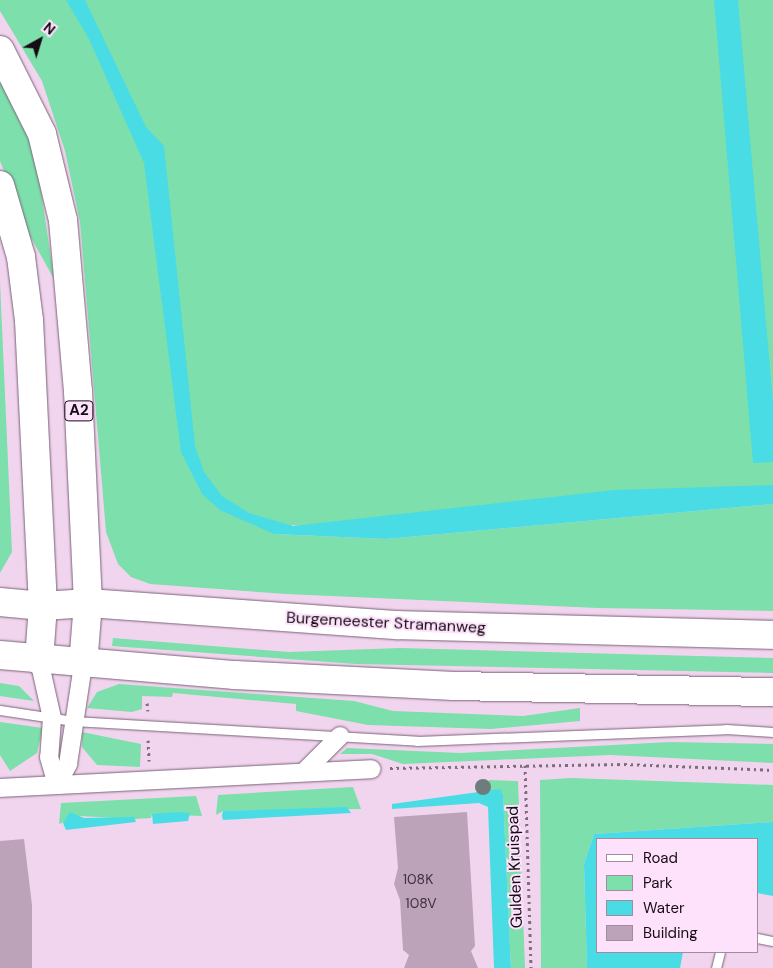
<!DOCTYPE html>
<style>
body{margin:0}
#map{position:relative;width:773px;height:968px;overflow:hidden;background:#f1d5ee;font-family:"DM Sans",sans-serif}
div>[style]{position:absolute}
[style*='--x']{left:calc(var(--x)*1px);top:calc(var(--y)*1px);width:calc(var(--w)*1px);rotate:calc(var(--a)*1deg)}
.green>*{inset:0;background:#7ddfab}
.water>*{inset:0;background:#4adce4}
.building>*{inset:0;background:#bda3ba}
.path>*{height:3px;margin-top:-1.5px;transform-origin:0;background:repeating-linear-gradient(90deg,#7e6c7c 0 2.5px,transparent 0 6.5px)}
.roads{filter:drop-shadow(0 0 1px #7a6278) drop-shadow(0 0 1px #7a6278)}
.lane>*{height:9px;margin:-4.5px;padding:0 4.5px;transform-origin:4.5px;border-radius:4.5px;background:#fff}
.street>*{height:18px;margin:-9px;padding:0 9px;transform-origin:9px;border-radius:9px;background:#fff}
.primary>*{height:28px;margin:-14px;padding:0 14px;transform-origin:14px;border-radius:14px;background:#fff}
.highway>*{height:28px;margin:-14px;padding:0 14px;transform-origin:14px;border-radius:14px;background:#fff}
.trees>*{width:16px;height:16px;margin:-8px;border-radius:50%;background:#6f7c7c}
span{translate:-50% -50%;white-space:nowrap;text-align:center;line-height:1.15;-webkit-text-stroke:4px #fee2fb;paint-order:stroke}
.number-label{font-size:14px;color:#3f323e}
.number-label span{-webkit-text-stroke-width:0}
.shield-label span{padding:1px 4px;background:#fee2fb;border:1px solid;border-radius:4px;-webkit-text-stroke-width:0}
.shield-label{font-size:15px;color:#150c14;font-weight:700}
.street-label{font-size:16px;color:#150c14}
.legend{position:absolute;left:596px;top:838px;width:162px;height:115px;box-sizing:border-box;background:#fee2fb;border:1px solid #a18c9f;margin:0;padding:6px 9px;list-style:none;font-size:15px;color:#150c14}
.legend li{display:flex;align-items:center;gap:10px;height:25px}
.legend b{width:25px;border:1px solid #a18c9f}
.north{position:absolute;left:15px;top:15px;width:50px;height:50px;-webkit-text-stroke:4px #fee2fb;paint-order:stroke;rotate:39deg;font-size:14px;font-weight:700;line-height:20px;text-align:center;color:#150c14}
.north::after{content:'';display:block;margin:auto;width:18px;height:22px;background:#150c14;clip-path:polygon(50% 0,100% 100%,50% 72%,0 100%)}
</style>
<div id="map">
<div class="green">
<div style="clip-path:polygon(0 0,773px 0,773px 496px,333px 530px,293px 525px,274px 534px,386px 539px,773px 504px,773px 611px,598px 608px,286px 594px,150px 584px,131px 577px,118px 564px,106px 532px,80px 222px,65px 151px,42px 81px,0 11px)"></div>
<div style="clip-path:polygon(0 68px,34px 143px,54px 279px,30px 236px,0 161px)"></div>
<div style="clip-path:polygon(0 282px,12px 552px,0 573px)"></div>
<div style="clip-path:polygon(113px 638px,289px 652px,400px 648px,773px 658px,773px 673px,356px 664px,112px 646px)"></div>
<div style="clip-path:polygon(0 683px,19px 686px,34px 701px,0 696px)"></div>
<div style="clip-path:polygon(119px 684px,354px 701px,393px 711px,523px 716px,580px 708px,580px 721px,491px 729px,368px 725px,296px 711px,296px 704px,173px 693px,172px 697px,142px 696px,142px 709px,132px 712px,87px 708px,97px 692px)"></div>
<div style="clip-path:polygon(0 722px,43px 728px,37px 753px,10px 771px,0 755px)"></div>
<div style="clip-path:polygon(82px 732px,141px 744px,140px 767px,97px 765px,82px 747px)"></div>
<div style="clip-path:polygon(670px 742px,773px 744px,773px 763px,610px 755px,403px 764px,372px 754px,340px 754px,347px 748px,460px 753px)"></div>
<div style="clip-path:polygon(571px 778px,773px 785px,773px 822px,594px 834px,584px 864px,587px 968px,541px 968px,540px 780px)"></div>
<div style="clip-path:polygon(489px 780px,518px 781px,525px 968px,511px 968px,503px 796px,488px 794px)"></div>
<div style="clip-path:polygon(353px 787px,361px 809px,223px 811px,216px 815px,218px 795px)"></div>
<div style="clip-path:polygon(196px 796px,202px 816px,152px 814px,151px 818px,135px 819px,79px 816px,59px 824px,61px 803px)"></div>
</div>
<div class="water">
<div style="clip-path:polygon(66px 0,85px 0,146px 127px,164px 146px,195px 446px,204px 472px,222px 496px,249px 513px,293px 526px,615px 490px,773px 485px,773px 504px,386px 539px,274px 534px,220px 510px,202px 494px,181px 452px,144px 163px,89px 39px)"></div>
<div style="clip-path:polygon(714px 0,738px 0,773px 403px,773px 462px,753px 463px)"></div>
<div style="clip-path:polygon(500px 789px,503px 795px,511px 968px,494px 968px,488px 807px,479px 803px,392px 809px,392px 804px)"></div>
<div style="clip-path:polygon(347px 807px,351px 813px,223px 820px,222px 816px,223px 811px)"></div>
<div style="clip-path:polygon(70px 812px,84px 818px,134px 817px,136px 822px,66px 830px,63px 823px)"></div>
<div style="clip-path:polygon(178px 812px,190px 813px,188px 821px,153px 824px,152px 814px)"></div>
<div style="clip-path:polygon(773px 822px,773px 896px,757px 893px,757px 839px,597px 839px,597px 952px,683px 952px,680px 968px,587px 968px,584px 864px,594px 834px)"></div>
</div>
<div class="building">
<div style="clip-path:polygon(467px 812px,475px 946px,471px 951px,478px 968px,404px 968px,409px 955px,403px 950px,400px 900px,394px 884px,398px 868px,394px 817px)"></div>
<div style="clip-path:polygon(24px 839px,32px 905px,32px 968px,0 968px,0 841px)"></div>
</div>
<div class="path">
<div style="--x:147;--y:703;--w:8;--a:83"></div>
<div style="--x:148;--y:740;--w:21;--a:87"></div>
<div style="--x:525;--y:765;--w:203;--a:88.3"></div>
<div style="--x:390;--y:768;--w:234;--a:-1"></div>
<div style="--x:624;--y:764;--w:149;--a:2.3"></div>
</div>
<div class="roads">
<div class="lane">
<div style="--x:0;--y:710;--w:74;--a:8.6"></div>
<div style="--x:73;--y:721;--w:345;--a:3.3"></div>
<div style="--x:417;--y:741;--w:309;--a:-2.2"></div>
<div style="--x:726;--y:729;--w:47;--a:3.7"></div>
<div style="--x:757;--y:938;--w:16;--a:11"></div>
<div style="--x:716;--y:968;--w:16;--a:-76"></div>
</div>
<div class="street">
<div style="--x:39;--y:660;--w:59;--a:77.4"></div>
<div style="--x:52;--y:718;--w:39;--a:94"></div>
<div style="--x:49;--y:757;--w:29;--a:74"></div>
<div style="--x:304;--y:772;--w:51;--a:-45"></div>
<div style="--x:57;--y:785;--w:24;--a:-62"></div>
<div style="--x:68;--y:764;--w:100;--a:-81.4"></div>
<div style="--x:0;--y:788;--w:372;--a:-2.9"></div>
</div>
<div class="primary">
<div style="--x:0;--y:602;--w:43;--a:5.3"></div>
<div style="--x:43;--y:606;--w:45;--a:-3.8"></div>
<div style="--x:88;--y:603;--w:311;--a:4.1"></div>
<div style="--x:398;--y:625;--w:375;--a:1.5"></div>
<div style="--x:0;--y:655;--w:236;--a:4.9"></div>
<div style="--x:235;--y:675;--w:219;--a:2.9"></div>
<div style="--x:454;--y:686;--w:319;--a:1.1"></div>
<div style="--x:39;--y:660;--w:54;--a:-85.8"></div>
<div style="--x:83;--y:665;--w:62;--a:-85.4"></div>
</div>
<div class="highway">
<div style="--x:0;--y:50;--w:94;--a:63.4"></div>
<div style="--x:42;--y:134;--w:89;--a:76.3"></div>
<div style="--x:63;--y:220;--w:172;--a:85"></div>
<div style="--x:78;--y:391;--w:212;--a:87.3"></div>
<div style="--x:0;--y:185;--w:75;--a:73.7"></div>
<div style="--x:21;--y:257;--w:64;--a:82.8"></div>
<div style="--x:29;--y:320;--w:286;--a:87.2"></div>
</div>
</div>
<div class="trees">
<div style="left:483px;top:787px"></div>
</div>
<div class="number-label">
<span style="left:418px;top:879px">108K</span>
<span style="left:421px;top:903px">108V</span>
</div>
<div class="shield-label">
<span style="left:79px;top:411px">A2</span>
</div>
<div class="street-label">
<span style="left:386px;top:623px;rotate:3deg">Burgemeester Stramanweg</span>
<span style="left:515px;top:867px;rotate:-92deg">Gulden Kruispad</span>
</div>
<ul class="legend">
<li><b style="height:6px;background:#fff"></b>Road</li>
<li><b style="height:14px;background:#7ddfab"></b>Park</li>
<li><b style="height:14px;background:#4adce4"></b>Water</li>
<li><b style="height:14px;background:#bda3ba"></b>Building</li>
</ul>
<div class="north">N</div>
</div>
